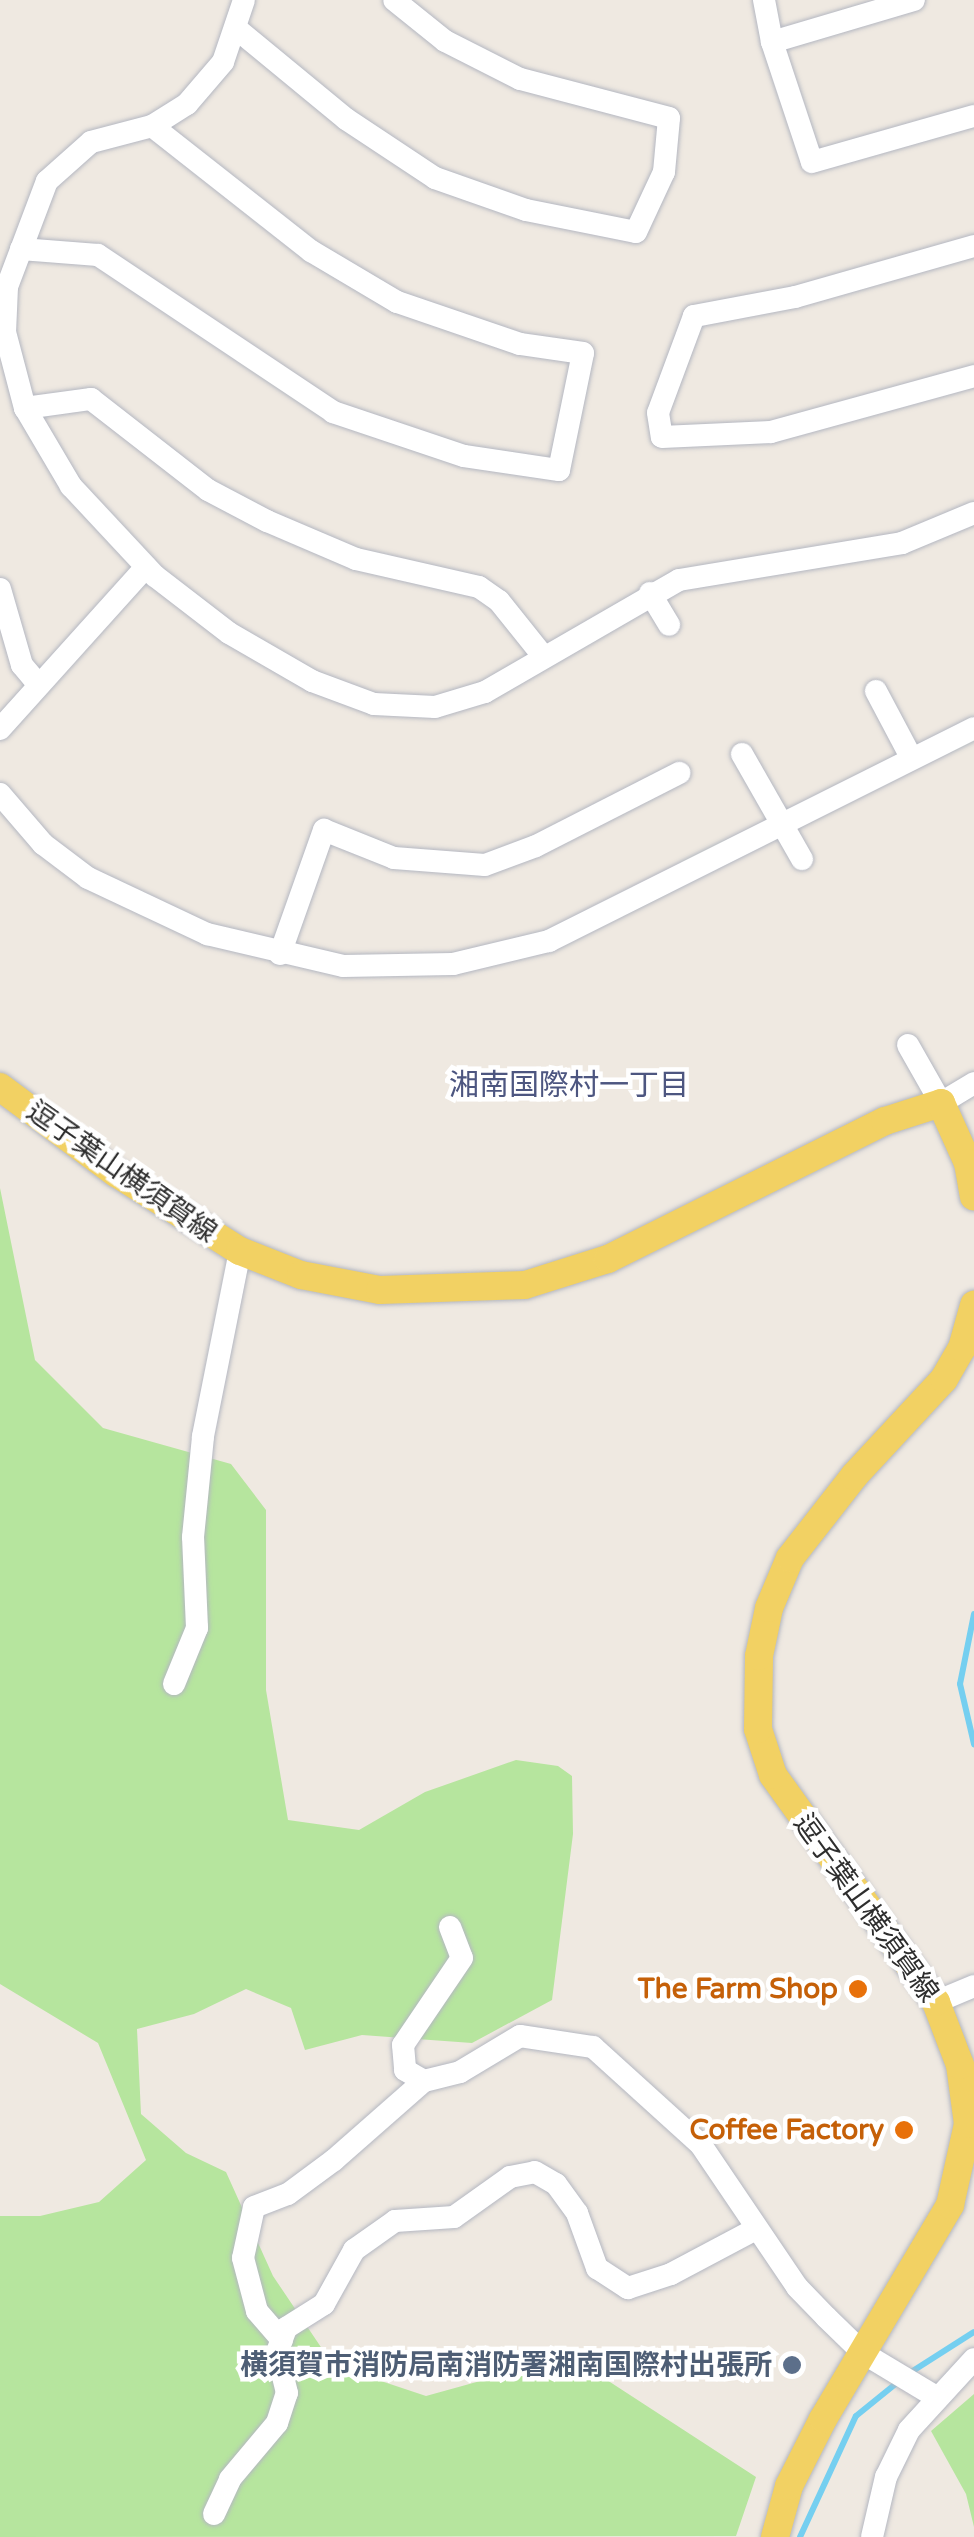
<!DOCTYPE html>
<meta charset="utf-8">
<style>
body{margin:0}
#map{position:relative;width:974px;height:2537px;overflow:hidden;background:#efe9e1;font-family:"Varela Round","Noto Sans JP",sans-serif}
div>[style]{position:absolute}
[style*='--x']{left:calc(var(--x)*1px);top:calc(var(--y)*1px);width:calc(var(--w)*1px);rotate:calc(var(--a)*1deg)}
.green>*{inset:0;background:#b6e59e}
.stream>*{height:6px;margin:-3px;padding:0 3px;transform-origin:3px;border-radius:3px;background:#75cff0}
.roads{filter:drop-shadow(0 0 2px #b4b7c1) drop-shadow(0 0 2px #b4b7c1)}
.minor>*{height:22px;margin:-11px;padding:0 11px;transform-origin:11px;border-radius:11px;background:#fff}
.major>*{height:28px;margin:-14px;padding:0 14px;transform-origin:14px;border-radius:14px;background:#f2d163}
.dots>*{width:28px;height:28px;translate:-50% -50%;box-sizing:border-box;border:5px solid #fff;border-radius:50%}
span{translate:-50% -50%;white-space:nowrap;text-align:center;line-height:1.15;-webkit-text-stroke:9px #fff;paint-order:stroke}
.street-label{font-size:28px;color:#2e2e2e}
.food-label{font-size:28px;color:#c56008;font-weight:700}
.right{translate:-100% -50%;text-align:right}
.service-label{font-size:28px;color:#4e5e75;font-weight:700}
.neighbourhood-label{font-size:30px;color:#4d5680}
</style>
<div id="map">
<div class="green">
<div style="clip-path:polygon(0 1188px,35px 1360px,103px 1428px,231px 1464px,266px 1510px,266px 1690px,288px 1820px,359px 1830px,425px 1792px,516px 1760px,558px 1766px,572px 1776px,573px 1834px,552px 2000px,472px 2043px,362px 2035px,305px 2050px,291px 2008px,246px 1989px,194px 2014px,137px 2029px,141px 2114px,186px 2153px,226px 2172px,273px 2276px,333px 2365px,426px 2396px,570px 2356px,756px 2477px,736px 2536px,0 2537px,0 2216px,40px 2216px,99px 2202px,146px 2160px,98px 2043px,0 1984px)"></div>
<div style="clip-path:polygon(974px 2394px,974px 2527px,966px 2494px,931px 2431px)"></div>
</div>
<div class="stream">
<div style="--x:974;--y:1614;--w:71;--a:101.3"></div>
<div style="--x:960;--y:1684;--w:62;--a:76.9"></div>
<div style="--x:908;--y:2374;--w:78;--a:-32.5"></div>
<div style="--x:800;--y:2537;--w:133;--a:-65.2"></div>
<div style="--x:856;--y:2416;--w:54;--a:-39"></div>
</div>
<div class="roads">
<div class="minor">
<div style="--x:244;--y:0;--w:65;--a:108.7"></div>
<div style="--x:223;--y:62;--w:55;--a:130.6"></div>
<div style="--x:187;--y:104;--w:41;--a:147.8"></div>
<div style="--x:152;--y:126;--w:63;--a:165.3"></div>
<div style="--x:91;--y:142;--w:59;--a:138.4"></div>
<div style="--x:47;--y:181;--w:113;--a:110.7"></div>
<div style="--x:7;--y:287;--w:45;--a:92.5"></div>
<div style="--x:5;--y:332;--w:79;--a:75.3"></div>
<div style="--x:25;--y:408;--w:91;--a:59.5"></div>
<div style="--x:71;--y:486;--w:123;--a:47"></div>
<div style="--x:155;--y:576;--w:93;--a:37.6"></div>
<div style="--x:229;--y:633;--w:96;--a:30"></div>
<div style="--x:312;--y:681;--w:66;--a:20.4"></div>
<div style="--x:374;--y:704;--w:61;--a:2.8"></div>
<div style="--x:435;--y:707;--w:52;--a:-16.7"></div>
<div style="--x:485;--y:692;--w:224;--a:-30"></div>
<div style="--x:679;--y:580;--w:226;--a:-9.4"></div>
<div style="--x:902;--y:543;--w:78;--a:-22.6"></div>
<div style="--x:764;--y:0;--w:43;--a:79.2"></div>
<div style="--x:772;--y:42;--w:148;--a:-16.5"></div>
<div style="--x:238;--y:30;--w:140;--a:39.5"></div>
<div style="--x:346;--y:119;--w:107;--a:33.5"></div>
<div style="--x:435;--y:178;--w:96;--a:19.4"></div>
<div style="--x:526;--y:210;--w:112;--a:11.3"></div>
<div style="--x:636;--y:232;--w:66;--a:-65"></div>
<div style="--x:664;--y:172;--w:54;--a:-84.7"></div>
<div style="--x:669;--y:118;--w:154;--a:-165.3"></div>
<div style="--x:520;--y:79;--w:84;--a:-153.1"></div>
<div style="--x:445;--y:41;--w:65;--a:-141.2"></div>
<div style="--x:772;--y:42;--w:126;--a:71.6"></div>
<div style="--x:812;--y:162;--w:168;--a:-15.9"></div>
<div style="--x:974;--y:246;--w:186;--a:164.1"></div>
<div style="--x:795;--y:297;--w:103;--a:169.3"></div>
<div style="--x:694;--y:316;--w:103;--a:110.4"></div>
<div style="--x:658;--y:413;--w:24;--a:81"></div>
<div style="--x:662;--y:437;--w:109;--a:-2.6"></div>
<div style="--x:771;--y:432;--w:211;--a:-15.4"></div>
<div style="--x:21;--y:249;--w:77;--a:4.5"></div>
<div style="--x:98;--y:255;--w:283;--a:33.7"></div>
<div style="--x:333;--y:412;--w:138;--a:18.6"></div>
<div style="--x:464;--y:456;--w:96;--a:8.4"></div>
<div style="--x:559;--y:470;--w:119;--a:-78.4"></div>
<div style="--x:583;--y:353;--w:64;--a:-171.9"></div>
<div style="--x:520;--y:344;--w:130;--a:-161.1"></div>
<div style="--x:397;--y:302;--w:100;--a:-149.3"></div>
<div style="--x:311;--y:251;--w:202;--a:-141.8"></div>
<div style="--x:25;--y:408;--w:67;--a:-7.8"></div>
<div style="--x:91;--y:399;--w:148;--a:37.9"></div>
<div style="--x:208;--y:490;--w:67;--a:27.7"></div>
<div style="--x:267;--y:521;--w:97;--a:23.1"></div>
<div style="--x:356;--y:559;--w:126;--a:12.8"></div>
<div style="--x:479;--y:587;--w:24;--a:35"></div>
<div style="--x:499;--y:601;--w:70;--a:51.3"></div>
<div style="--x:0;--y:589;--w:79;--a:73.9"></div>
<div style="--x:22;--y:665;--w:26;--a:50"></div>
<div style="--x:650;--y:593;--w:37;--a:59"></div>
<div style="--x:876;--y:691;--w:75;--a:62.1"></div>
<div style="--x:0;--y:729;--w:218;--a:-48"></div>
<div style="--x:742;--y:754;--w:121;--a:60.3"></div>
<div style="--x:0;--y:794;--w:66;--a:49.3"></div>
<div style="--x:43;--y:844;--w:56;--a:37.1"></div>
<div style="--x:88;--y:878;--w:132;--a:25.2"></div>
<div style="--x:207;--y:934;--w:140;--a:13.2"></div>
<div style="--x:343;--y:966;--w:110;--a:-1"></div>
<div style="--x:453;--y:964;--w:99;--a:-13.5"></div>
<div style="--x:549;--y:941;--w:475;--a:-26.6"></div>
<div style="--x:280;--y:954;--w:132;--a:-70.5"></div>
<div style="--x:324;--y:830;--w:75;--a:21.8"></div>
<div style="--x:394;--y:858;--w:91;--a:4.4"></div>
<div style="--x:485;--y:865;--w:54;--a:-20.4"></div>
<div style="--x:536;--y:846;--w:161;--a:-27"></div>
<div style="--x:908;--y:1045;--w:67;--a:60.4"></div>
<div style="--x:941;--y:1103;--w:39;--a:-31"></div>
<div style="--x:174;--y:1684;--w:61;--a:-67.7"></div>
<div style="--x:197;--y:1628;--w:91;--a:-92.5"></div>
<div style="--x:193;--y:1537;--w:101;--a:-84.3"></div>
<div style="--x:203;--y:1436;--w:189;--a:-78.7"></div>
<div style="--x:450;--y:1927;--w:33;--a:69"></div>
<div style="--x:462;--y:1958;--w:105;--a:124.1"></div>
<div style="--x:403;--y:2045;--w:25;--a:85"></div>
<div style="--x:405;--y:2070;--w:22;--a:30"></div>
<div style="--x:424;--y:2081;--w:37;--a:-14"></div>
<div style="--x:460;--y:2072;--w:70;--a:-31"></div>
<div style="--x:520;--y:2036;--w:74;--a:8.6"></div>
<div style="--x:593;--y:2047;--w:146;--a:42.2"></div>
<div style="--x:701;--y:2145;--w:171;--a:55.9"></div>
<div style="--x:797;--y:2287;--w:42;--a:46"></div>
<div style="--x:826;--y:2317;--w:52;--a:44.2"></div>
<div style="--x:863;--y:2353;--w:87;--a:31"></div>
<div style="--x:936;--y:2002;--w:41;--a:-22.8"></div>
<div style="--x:282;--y:2340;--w:38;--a:-131"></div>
<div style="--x:257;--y:2311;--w:55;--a:-104.8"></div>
<div style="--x:243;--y:2258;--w:52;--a:-77.8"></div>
<div style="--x:254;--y:2207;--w:36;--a:-21"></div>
<div style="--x:288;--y:2194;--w:57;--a:-36.5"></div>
<div style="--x:334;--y:2160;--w:120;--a:-41.3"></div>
<div style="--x:214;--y:2514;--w:38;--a:-65"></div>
<div style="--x:230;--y:2479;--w:73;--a:-50"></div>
<div style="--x:277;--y:2423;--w:32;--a:-72"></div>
<div style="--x:287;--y:2393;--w:42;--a:-103.7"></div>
<div style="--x:277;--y:2352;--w:26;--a:-69"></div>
<div style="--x:286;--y:2328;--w:45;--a:-32.3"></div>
<div style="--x:324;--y:2304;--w:62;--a:-60.9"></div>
<div style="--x:354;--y:2250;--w:50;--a:-35.3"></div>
<div style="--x:395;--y:2221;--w:59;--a:-3.9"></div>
<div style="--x:454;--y:2217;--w:69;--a:-35.5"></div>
<div style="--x:510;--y:2177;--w:25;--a:-11"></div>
<div style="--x:535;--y:2172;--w:24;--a:30"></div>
<div style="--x:556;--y:2184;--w:36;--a:54"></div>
<div style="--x:577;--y:2213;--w:59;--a:70"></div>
<div style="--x:597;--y:2268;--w:37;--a:33"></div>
<div style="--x:628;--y:2288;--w:45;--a:-18"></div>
<div style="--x:671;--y:2274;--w:96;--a:-27.9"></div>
<div style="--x:872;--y:2537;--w:62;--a:-76.9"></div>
<div style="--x:886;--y:2477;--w:52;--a:-63.9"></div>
<div style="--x:909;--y:2430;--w:96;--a:-47.5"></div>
</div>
<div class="major">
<div style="--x:0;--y:1087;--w:144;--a:36.6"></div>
<div style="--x:116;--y:1173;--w:146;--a:32.2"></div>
<div style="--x:240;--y:1251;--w:66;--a:21.5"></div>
<div style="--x:301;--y:1275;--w:80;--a:10.8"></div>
<div style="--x:380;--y:1290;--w:145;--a:-2"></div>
<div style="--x:525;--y:1285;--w:87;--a:-17.4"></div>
<div style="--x:608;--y:1259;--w:309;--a:-26.5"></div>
<div style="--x:885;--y:1121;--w:59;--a:-17.8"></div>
<div style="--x:941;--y:1103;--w:66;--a:65.8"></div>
<div style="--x:968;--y:1163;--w:34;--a:80"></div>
<div style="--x:775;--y:2537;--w:53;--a:-74.6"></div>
<div style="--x:789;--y:2486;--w:75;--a:-63.1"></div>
<div style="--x:823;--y:2419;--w:249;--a:-59.3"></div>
<div style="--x:950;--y:2205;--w:83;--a:-77.5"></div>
<div style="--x:968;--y:2124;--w:60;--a:-97.7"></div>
<div style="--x:960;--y:2065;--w:67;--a:-110.9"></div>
<div style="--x:936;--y:2002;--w:279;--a:-125.7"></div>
<div style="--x:773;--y:1775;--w:48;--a:-108.1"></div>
<div style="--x:758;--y:1729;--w:73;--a:-89.2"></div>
<div style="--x:759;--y:1656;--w:49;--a:-78.2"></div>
<div style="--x:769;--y:1608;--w:54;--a:-67.2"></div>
<div style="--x:790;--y:1558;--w:104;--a:-52"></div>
<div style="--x:854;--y:1476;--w:132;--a:-47.1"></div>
<div style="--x:944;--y:1379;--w:36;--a:-60"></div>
<div style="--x:962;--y:1348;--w:45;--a:-74.4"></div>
</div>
</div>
<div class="dots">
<div style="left:858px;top:1989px;background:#e8710a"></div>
<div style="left:904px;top:2130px;background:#e8710a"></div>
<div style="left:792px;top:2365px;background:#5c6f8a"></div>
</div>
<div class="street-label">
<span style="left:122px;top:1172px;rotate:35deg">逗子葉山横須賀線</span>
<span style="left:866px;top:1908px;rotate:54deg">逗子葉山横須賀線</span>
</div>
<div class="food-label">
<span class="right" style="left:838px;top:1989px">The Farm Shop</span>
<span class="right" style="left:884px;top:2130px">Coffee Factory</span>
</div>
<div class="service-label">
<span class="right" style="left:772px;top:2365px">横須賀市消防局南消防署湘南国際村出張所</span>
</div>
<div class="neighbourhood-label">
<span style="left:569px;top:1086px">湘南国際村一丁目</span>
</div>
</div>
